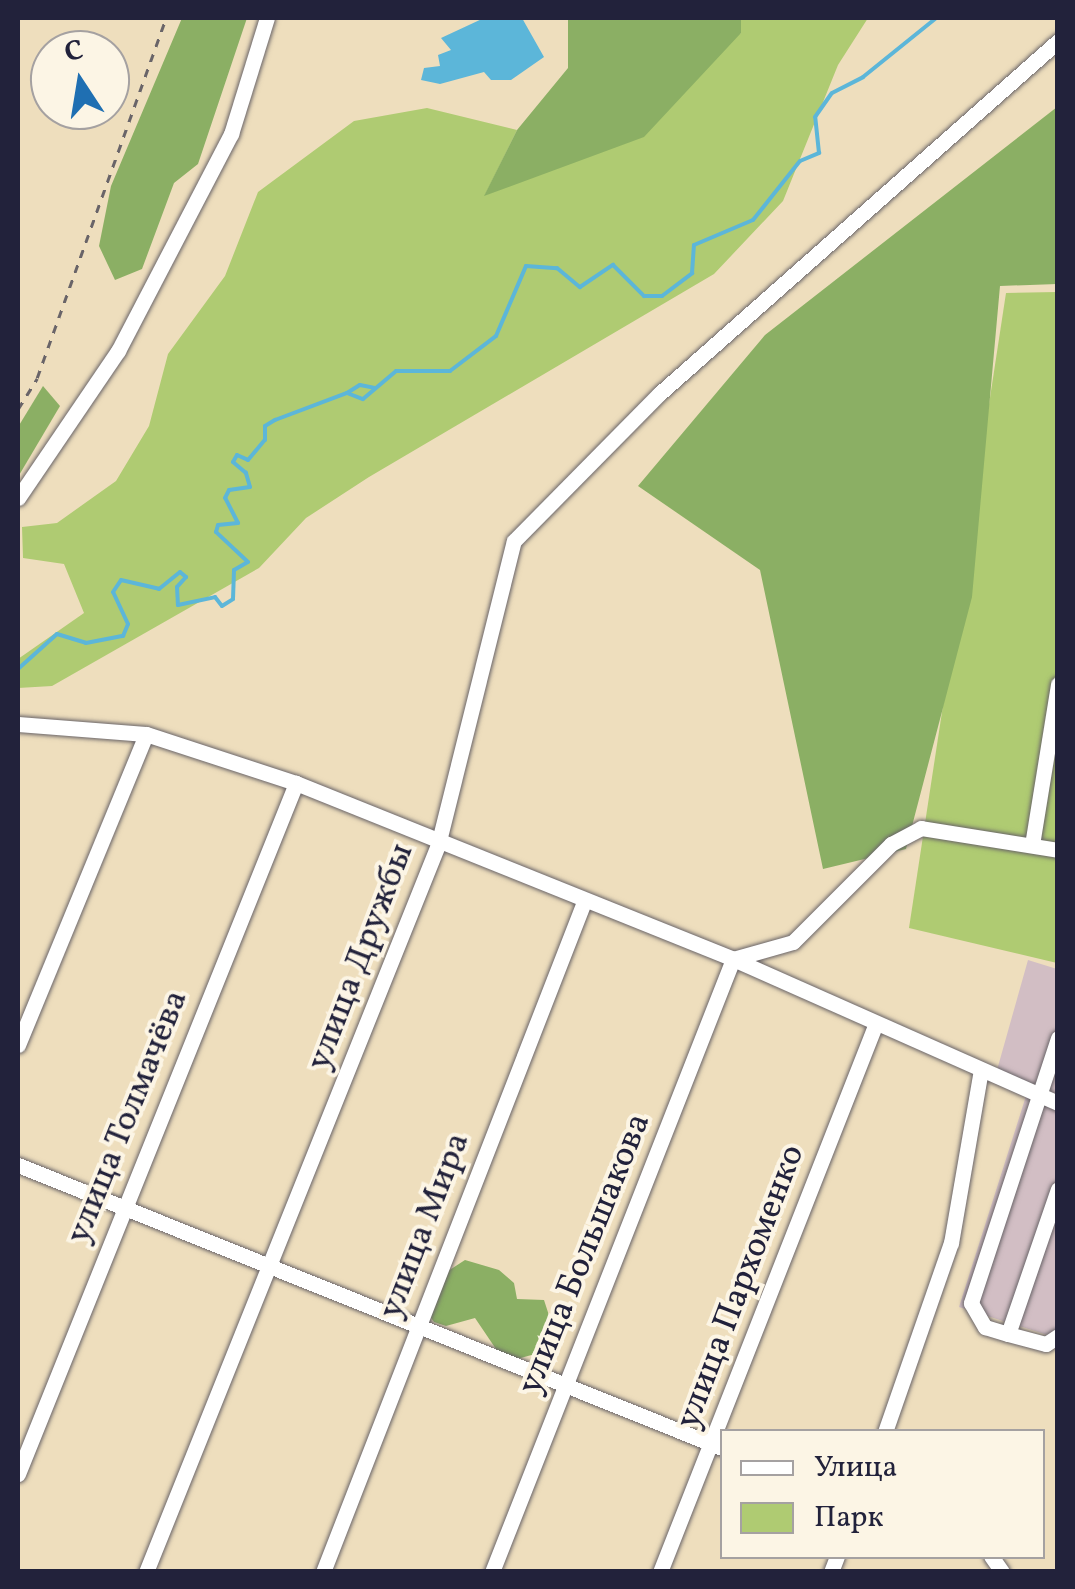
<!DOCTYPE html>
<meta charset="utf-8">
<style>
body{margin:0}
#map{position:relative;width:1075px;height:1589px;overflow:hidden;background:#eedebd;font-family:Vollkorn,serif}
div>[style]{position:absolute}
[style*='--x']{left:calc(var(--x)*1px);top:calc(var(--y)*1px);width:calc(var(--w)*1px);rotate:calc(var(--a)*1deg)}
.industrial>*{inset:0;background:#d2bec4}
.green>*{inset:0;background:#afcb72}
.forest>*{inset:0;background:#8baf64}
.water>*{inset:0;background:#5cb6d9}
.stream>*{height:4px;margin:-2px;padding:0 2px;transform-origin:2px;border-radius:2px;background:#5cb6d9}
.path>*{height:2.5px;margin-top:-1.25px;transform-origin:0;background:repeating-linear-gradient(90deg,#696468 0 8px,transparent 0 16px)}
.roads{filter:drop-shadow(0 0 2px #696468) drop-shadow(0 0 2px #696468)}
.minor>*{height:15px;margin:-7.5px;padding:0 7.5px;transform-origin:7.5px;border-radius:7.5px;background:#fff}
span{translate:-50% -50%;white-space:nowrap;text-align:center;line-height:1.15;-webkit-text-stroke:8px #fcf5e5;paint-order:stroke}
.street-label{font-size:35px;color:#22223b}
.frame{position:absolute;inset:0;border:20px solid #22223b;pointer-events:none}
.legend{position:absolute;left:720px;top:1429px;width:325px;height:130px;box-sizing:border-box;background:#fcf5e5;border:2px solid #a5a1a1;margin:0;padding:12px 18px;list-style:none;font-size:30px;color:#22223b}
.legend li{display:flex;align-items:center;gap:20px;height:50px}
.legend b{width:50px;border:2px solid #a5a1a1}
.north{position:absolute;left:30px;top:30px;width:100px;height:100px;box-sizing:border-box;background:#fcf5e5;border:2px solid #a5a1a1;border-radius:50%;rotate:348deg;font-size:28px;font-weight:700;line-height:40px;text-align:center;color:#22223b}
.north::after{content:'';display:block;margin:auto;width:35px;height:45px;background:#1f6fb2;clip-path:polygon(50% 0,100% 100%,50% 72%,0 100%)}
</style>
<div id="map">
<div class="industrial">
<div style="clip-path:polygon(1028px 960px,1057px 969px,1057px 1338px,959px 1307px,1026px 1096px,997px 1070px)"></div>
</div>
<div class="green">
<div style="clip-path:polygon(741px 18px,868px 18px,838px 65px,783px 201px,714px 274px,369px 477px,306px 518px,259px 568px,52px 686px,18px 688px,18px 659px,84px 613px,64px 564px,23px 558px,22px 527px,57px 523px,116px 481px,149px 426px,168px 354px,225px 276px,258px 192px,354px 121px,427px 108px,517px 130px,485px 195px,741px 33px)"></div>
<div style="clip-path:polygon(1057px 292px,1057px 963px,909px 928px,1006px 293px)"></div>
</div>
<div class="forest">
<div style="clip-path:polygon(182px 18px,247px 18px,198px 164px,174px 183px,142px 269px,115px 280px,99px 246px,111px 186px)"></div>
<div style="clip-path:polygon(568px 18px,741px 18px,741px 33px,644px 137px,484px 196px,517px 130px,568px 68px)"></div>
<div style="clip-path:polygon(1057px 107px,1057px 284px,1000px 286px,972px 597px,906px 849px,823px 869px,760px 570px,638px 486px,765px 335px)"></div>
<div style="clip-path:polygon(43px 386px,60px 406px,18px 477px,18px 427px)"></div>
<div style="clip-path:polygon(465px 1260px,499px 1270px,514px 1283px,517px 1299px,544px 1300px,556px 1337px,546px 1351px,517px 1359px,498px 1352px,475px 1318px,446px 1326px,434px 1322px,429px 1315px,445px 1273px)"></div>
</div>
<div class="water">
<div style="clip-path:polygon(484px 18px,522px 18px,544px 57px,511px 80px,491px 80px,484px 72px,440px 84px,421px 80px,424px 68px,440px 66px,438px 55px,451px 50px,441px 38px)"></div>
</div>
<div class="stream">
<div style="--x:347;--y:393;--w:15;--a:-32"></div>
<div style="--x:360;--y:385;--w:15;--a:11"></div>
<div style="--x:18;--y:669;--w:52;--a:-41.9"></div>
<div style="--x:57;--y:634;--w:30;--a:17"></div>
<div style="--x:86;--y:643;--w:38;--a:-11"></div>
<div style="--x:123;--y:636;--w:13;--a:-67"></div>
<div style="--x:128;--y:624;--w:35;--a:-115"></div>
<div style="--x:113;--y:592;--w:14;--a:-56"></div>
<div style="--x:121;--y:580;--w:39;--a:13"></div>
<div style="--x:159;--y:589;--w:27;--a:-39"></div>
<div style="--x:180;--y:572;--w:8;--a:40"></div>
<div style="--x:186;--y:577;--w:13;--a:132"></div>
<div style="--x:177;--y:587;--w:18;--a:87"></div>
<div style="--x:178;--y:605;--w:38;--a:-12"></div>
<div style="--x:215;--y:597;--w:11;--a:52"></div>
<div style="--x:222;--y:606;--w:13;--a:-32"></div>
<div style="--x:233;--y:599;--w:29;--a:-88"></div>
<div style="--x:234;--y:570;--w:16;--a:-30"></div>
<div style="--x:248;--y:562;--w:44;--a:-136.8"></div>
<div style="--x:216;--y:532;--w:7;--a:-74"></div>
<div style="--x:218;--y:525;--w:20;--a:-6"></div>
<div style="--x:238;--y:523;--w:28;--a:-117"></div>
<div style="--x:225;--y:498;--w:9;--a:-63"></div>
<div style="--x:229;--y:490;--w:21;--a:-8"></div>
<div style="--x:250;--y:487;--w:15;--a:-106"></div>
<div style="--x:246;--y:473;--w:17;--a:-140"></div>
<div style="--x:233;--y:462;--w:8;--a:-60"></div>
<div style="--x:237;--y:455;--w:12;--a:24"></div>
<div style="--x:248;--y:460;--w:26;--a:-50"></div>
<div style="--x:265;--y:440;--w:14;--a:-90"></div>
<div style="--x:265;--y:426;--w:12;--a:-31"></div>
<div style="--x:275;--y:420;--w:77;--a:-20.6"></div>
<div style="--x:347;--y:393;--w:17;--a:21"></div>
<div style="--x:363;--y:399;--w:43;--a:-40.3"></div>
<div style="--x:396;--y:371;--w:54;--a:0"></div>
<div style="--x:450;--y:371;--w:58;--a:-37.3"></div>
<div style="--x:496;--y:336;--w:76;--a:-66.8"></div>
<div style="--x:526;--y:266;--w:31;--a:4"></div>
<div style="--x:557;--y:268;--w:30;--a:40"></div>
<div style="--x:580;--y:287;--w:40;--a:-34"></div>
<div style="--x:613;--y:265;--w:44;--a:45"></div>
<div style="--x:644;--y:296;--w:18;--a:0"></div>
<div style="--x:662;--y:296;--w:38;--a:-37"></div>
<div style="--x:692;--y:273;--w:28;--a:-86"></div>
<div style="--x:694;--y:245;--w:64;--a:-23"></div>
<div style="--x:753;--y:220;--w:75;--a:-51.5"></div>
<div style="--x:800;--y:161;--w:21;--a:-23"></div>
<div style="--x:819;--y:153;--w:36;--a:-96"></div>
<div style="--x:815;--y:117;--w:29;--a:-55"></div>
<div style="--x:832;--y:93;--w:35;--a:-27"></div>
<div style="--x:863;--y:77;--w:94;--a:-38.9"></div>
</div>
<div class="path">
<div style="--x:18;--y:409;--w:36;--a:-58"></div>
<div style="--x:37;--y:378;--w:382;--a:-70.3"></div>
</div>
<div class="roads">
<div class="minor">
<div style="--x:18;--y:498;--w:178;--a:-55.8"></div>
<div style="--x:118;--y:351;--w:245;--a:-62.5"></div>
<div style="--x:231;--y:134;--w:121;--a:-72.8"></div>
<div style="--x:18;--y:724;--w:128;--a:4.5"></div>
<div style="--x:146;--y:734;--w:158;--a:18.1"></div>
<div style="--x:296;--y:783;--w:471;--a:21.9"></div>
<div style="--x:733;--y:959;--w:355;--a:23.9"></div>
<div style="--x:1032;--y:845;--w:163;--a:-80.8"></div>
<div style="--x:1058;--y:1038;--w:279;--a:108.2"></div>
<div style="--x:971;--y:1303;--w:28;--a:60"></div>
<div style="--x:985;--y:1327;--w:24;--a:17"></div>
<div style="--x:1008;--y:1334;--w:153;--a:-71"></div>
<div style="--x:18;--y:1045;--w:336;--a:-67.6"></div>
<div style="--x:18;--y:1165;--w:759;--a:21.9"></div>
<div style="--x:1008;--y:1334;--w:39;--a:15"></div>
<div style="--x:1046;--y:1344;--w:14;--a:-34"></div>
<div style="--x:885;--y:1432;--w:200;--a:-70.8"></div>
<div style="--x:951;--y:1243;--w:176;--a:-80.2"></div>
<div style="--x:18;--y:1474;--w:745;--a:-68.08"></div>
<div style="--x:991;--y:1556;--w:19;--a:55"></div>
<div style="--x:146;--y:1572;--w:783;--a:-68.12"></div>
<div style="--x:438;--y:845;--w:313;--a:-76"></div>
<div style="--x:514;--y:541;--w:206;--a:-45.4"></div>
<div style="--x:659;--y:394;--w:533;--a:-41.5"></div>
<div style="--x:323;--y:1572;--w:719;--a:-68.72"></div>
<div style="--x:492;--y:1572;--w:659;--a:-68.54"></div>
<div style="--x:733;--y:959;--w:62;--a:-15.8"></div>
<div style="--x:793;--y:942;--w:139;--a:-45"></div>
<div style="--x:891;--y:844;--w:34;--a:-28"></div>
<div style="--x:921;--y:828;--w:139;--a:9.1"></div>
<div style="--x:660;--y:1572;--w:590;--a:-68.52"></div>
<div style="--x:831;--y:1572;--w:17;--a:-69"></div>
</div>
</div>
<div class="street-label">
<span style="left:361px;top:957px;rotate:-69deg">улица Дружбы</span>
<span style="left:128px;top:1117px;rotate:-68deg">улица Толмачёва</span>
<span style="left:425px;top:1226px;rotate:-69deg">улица Мира</span>
<span style="left:585px;top:1254px;rotate:-68deg">улица Большакова</span>
<span style="left:741px;top:1287px;rotate:-69deg">улица Пархоменко</span>
</div>
<div class="frame"></div>
<ul class="legend">
<li><b style="height:12px;background:#fff"></b>Улица</li>
<li><b style="height:28px;background:#afcb72"></b>Парк</li>
</ul>
<div class="north">С</div>
</div>
